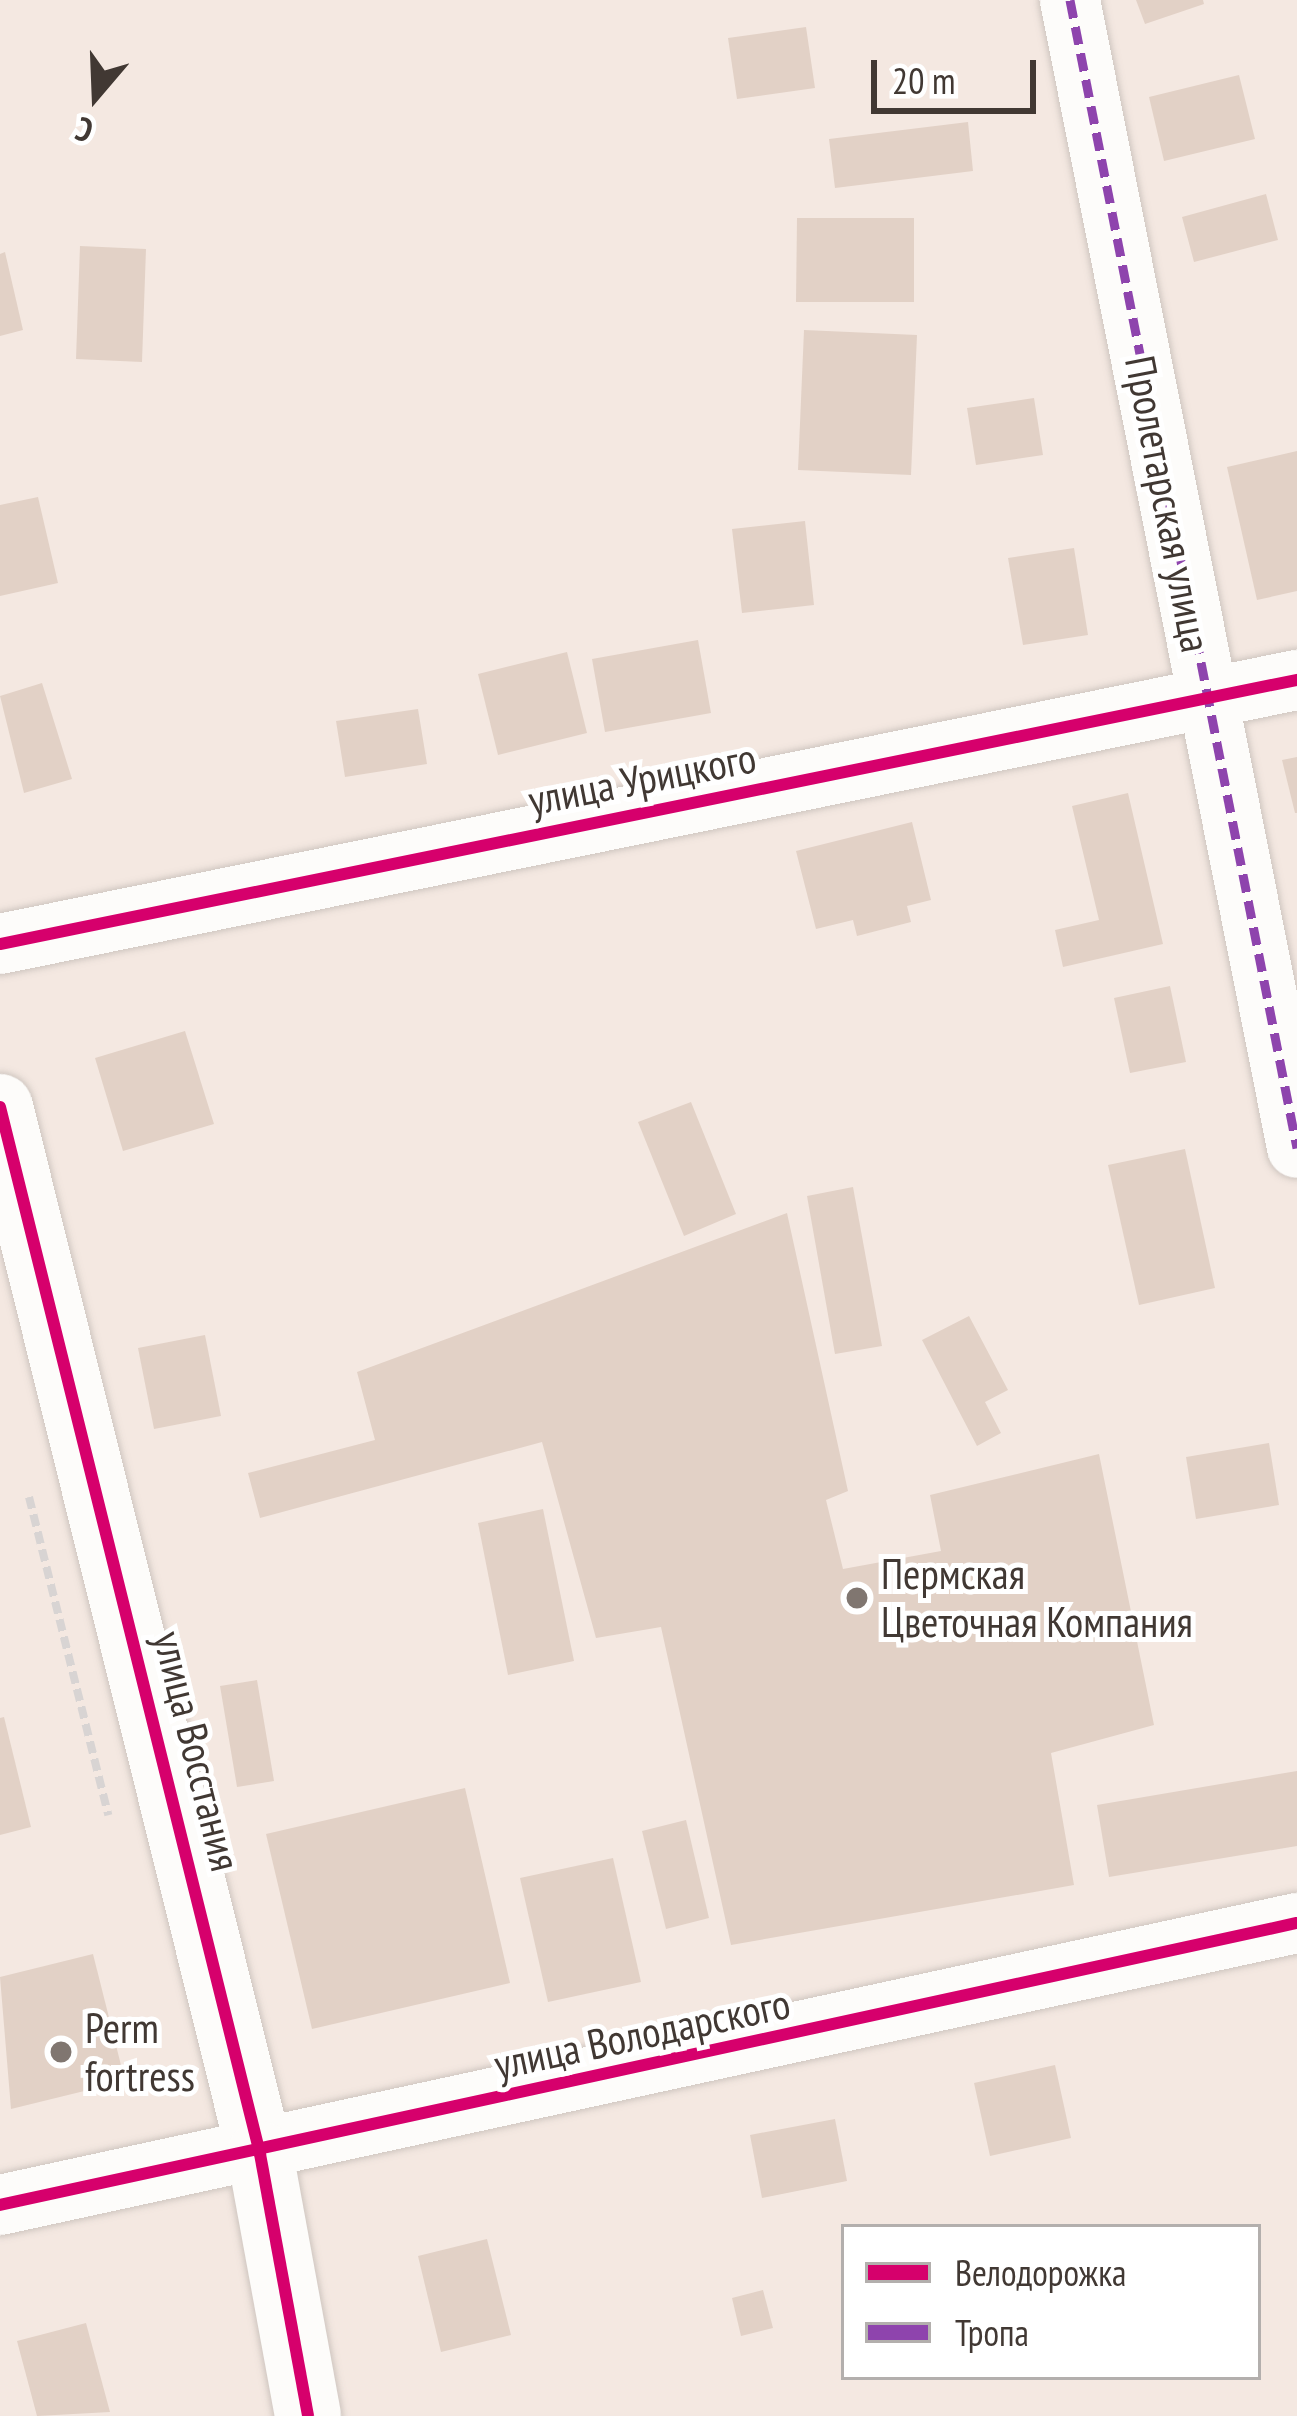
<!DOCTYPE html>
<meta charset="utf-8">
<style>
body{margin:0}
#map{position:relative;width:1297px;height:2416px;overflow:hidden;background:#f4e8e1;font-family:"PT Sans Narrow",sans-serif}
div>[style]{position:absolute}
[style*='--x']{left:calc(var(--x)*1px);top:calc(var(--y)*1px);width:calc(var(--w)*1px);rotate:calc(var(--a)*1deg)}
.building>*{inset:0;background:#e2d1c6}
.path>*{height:8px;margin-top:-4px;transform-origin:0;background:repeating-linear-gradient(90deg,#d8d4d3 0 12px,transparent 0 18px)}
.roads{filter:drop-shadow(0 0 3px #cfc6c0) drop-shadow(0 0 3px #cfc6c0)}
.minor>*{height:60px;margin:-30px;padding:0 30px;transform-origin:30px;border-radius:30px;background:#fdfcfa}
.tertiary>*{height:66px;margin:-33px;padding:0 33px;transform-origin:33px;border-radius:33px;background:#fdfcfa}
.quiet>*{height:9px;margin-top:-4.5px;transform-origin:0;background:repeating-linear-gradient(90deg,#8e44ad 0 18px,transparent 0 27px)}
.cycleway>*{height:12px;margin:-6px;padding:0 6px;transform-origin:6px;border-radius:6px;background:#d6006c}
.dots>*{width:33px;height:33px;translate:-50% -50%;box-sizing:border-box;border:6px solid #fff;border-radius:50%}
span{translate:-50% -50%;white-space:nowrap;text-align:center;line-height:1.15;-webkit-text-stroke:10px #fff;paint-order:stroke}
.street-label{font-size:42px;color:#413833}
.poi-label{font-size:42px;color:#413833}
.left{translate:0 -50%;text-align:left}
.legend{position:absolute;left:841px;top:2224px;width:420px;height:156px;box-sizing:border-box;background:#fff;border:3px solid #b3afad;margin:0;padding:15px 21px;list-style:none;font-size:36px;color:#413833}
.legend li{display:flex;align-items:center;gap:24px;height:60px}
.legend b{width:60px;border:3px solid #b3afad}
.north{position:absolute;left:36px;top:36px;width:120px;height:120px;-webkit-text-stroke:9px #fff;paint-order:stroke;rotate:199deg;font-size:33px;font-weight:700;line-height:48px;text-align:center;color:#413833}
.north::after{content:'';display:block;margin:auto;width:42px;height:54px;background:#413833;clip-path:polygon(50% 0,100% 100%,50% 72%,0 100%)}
.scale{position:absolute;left:871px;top:60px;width:165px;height:54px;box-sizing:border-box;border:6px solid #413833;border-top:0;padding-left:15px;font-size:36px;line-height:42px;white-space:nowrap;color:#413833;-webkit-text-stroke:9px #fff;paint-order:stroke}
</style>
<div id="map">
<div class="building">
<div style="clip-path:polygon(1136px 0,1203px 0,1204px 4px,1145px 24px)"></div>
<div style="clip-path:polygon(806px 27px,815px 88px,737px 99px,728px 38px)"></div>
<div style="clip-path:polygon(1239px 75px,1255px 139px,1164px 161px,1149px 97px)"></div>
<div style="clip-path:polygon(968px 122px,973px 171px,835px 188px,829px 139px)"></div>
<div style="clip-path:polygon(1266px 194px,1278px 240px,1194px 262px,1182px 217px)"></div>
<div style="clip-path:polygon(797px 218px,914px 218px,914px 302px,796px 302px)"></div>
<div style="clip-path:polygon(80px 246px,146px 249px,142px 362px,76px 359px)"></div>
<div style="clip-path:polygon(5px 252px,23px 330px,0 336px,0 254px)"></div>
<div style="clip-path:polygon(804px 330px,917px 335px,911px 475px,798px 470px)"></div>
<div style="clip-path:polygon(1034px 398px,1043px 455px,976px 465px,967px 408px)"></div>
<div style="clip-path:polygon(1297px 451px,1297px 591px,1257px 600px,1227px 467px)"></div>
<div style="clip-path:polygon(38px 497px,58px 583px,0 596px,0 505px)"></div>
<div style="clip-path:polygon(805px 521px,814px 605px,742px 613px,732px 529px)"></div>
<div style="clip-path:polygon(1074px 548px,1088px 635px,1023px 645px,1008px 558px)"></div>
<div style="clip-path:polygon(698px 640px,711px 713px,605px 732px,592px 659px)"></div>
<div style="clip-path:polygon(567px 652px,587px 733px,498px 755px,478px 674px)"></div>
<div style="clip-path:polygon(42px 683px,72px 779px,24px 793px,0 696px)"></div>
<div style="clip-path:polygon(418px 709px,427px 764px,345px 777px,336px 721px)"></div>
<div style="clip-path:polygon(1297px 757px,1297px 813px,1295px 813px,1282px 760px)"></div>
<div style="clip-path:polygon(1128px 793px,1163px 944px,1063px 967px,1055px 930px,1099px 920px,1072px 806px)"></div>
<div style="clip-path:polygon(912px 822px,931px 900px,907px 906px,911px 922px,857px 936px,853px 920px,816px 929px,796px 851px)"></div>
<div style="clip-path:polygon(1170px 986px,1186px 1062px,1130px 1073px,1114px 998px)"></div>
<div style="clip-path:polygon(185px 1031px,214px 1124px,123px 1151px,95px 1058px)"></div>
<div style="clip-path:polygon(691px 1102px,736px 1214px,684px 1236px,638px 1122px)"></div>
<div style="clip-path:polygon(1185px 1149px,1215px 1288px,1139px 1305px,1108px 1165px)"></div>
<div style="clip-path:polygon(853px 1187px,882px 1346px,835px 1354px,807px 1196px)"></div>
<div style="clip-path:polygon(787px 1213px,848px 1491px,826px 1500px,843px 1569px,941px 1551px,930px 1495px,1099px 1454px,1154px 1725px,1051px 1753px,1074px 1885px,731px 1945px,661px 1627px,596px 1638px,542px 1442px,260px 1518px,248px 1473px,375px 1440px,357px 1372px)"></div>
<div style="clip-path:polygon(969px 1316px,1008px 1390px,985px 1402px,1001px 1433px,977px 1446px,922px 1340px)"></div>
<div style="clip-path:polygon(205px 1335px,221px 1416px,154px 1429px,138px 1348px)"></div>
<div style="clip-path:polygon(1269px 1443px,1279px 1505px,1196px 1519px,1186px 1457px)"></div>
<div style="clip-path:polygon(543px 1509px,574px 1661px,508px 1675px,478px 1523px)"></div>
<div style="clip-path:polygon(257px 1680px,274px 1781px,237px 1787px,220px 1686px)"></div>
<div style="clip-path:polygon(4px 1717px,31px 1827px,0 1835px,0 1718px)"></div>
<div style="clip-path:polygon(1297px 1771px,1297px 1846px,1109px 1877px,1097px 1805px)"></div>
<div style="clip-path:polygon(465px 1788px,510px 1983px,312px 2029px,266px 1834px)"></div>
<div style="clip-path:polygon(686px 1820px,709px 1918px,666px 1929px,642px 1831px)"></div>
<div style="clip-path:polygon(613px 1858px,641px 1982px,548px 2002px,520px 1878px)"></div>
<div style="clip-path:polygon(93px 1954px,125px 2081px,11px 2109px,0 1977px)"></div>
<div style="clip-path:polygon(1055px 2065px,1071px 2138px,990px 2156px,974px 2083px)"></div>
<div style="clip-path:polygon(835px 2119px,847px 2181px,762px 2198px,750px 2135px)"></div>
<div style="clip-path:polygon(487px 2239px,511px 2335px,441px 2352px,418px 2256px)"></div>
<div style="clip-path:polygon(763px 2290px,773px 2328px,741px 2336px,732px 2298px)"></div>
<div style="clip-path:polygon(86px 2323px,110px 2412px,37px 2416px,17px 2341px)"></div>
</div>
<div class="path">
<div style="--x:29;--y:1497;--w:328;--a:76"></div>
</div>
<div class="roads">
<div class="minor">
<div style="--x:1070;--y:0;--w:1170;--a:78.81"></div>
<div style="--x:0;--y:944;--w:1324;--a:-11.51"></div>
<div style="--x:0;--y:2205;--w:1327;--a:-12.27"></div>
</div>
<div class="tertiary">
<div style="--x:0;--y:1107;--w:1079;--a:76.05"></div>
<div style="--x:260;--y:2154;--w:266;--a:79.6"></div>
</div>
</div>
<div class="quiet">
<div style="--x:1070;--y:0;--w:1170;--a:78.81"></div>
</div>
<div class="cycleway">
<div style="--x:0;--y:944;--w:1324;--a:-11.51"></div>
<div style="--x:0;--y:1107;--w:1079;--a:76.05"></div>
<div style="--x:260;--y:2154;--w:266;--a:79.6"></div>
<div style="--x:0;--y:2205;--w:1327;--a:-12.27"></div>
</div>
<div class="dots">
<div style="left:857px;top:1598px;background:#807670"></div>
<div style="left:61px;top:2052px;background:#807670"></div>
</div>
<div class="street-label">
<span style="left:1168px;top:504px;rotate:79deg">Пролетарская улица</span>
<span style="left:642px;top:779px;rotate:-11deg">улица Урицкого</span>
<span style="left:197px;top:1751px;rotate:76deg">улица Восстания</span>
<span style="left:642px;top:2034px;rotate:-12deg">улица Володарского</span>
</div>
<div class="poi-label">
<span class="left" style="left:881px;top:1598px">Пермская<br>Цветочная Компания</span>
<span class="left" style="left:85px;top:2052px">Perm<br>fortress</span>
</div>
<ul class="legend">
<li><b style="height:15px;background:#d6006c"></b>Велодорожка</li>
<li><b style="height:15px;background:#8e44ad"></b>Тропа</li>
</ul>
<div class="north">С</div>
<div class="scale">20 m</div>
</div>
